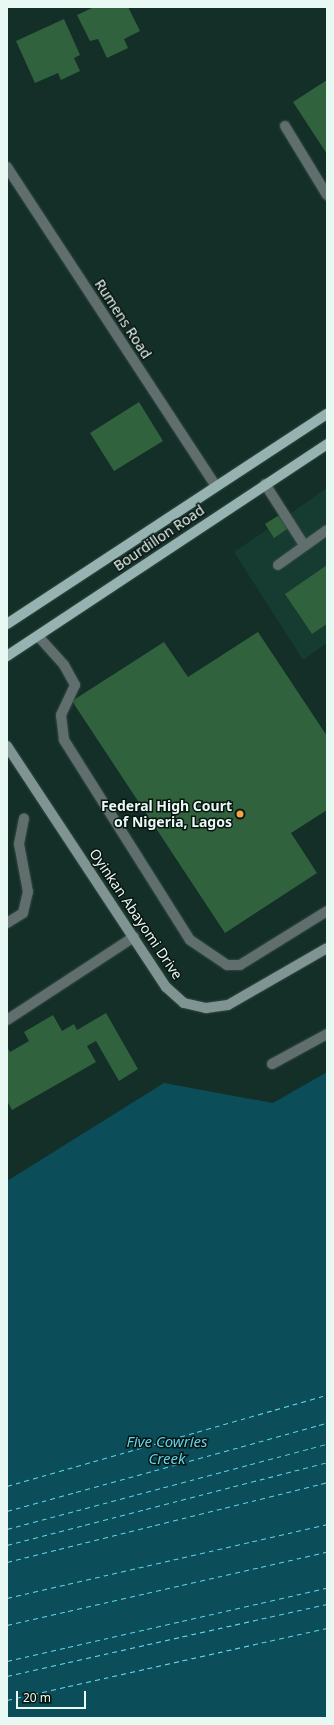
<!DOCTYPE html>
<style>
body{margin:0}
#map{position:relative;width:334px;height:1725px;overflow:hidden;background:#142f27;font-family:"Noto Sans",sans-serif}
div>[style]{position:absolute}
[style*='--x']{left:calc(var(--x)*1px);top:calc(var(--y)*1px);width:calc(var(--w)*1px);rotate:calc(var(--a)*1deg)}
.built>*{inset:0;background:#163b30}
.water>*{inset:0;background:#0b4d59}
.ferry>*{height:1px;margin-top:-0.5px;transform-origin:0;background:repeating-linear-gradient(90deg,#61d5ef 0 5px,transparent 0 9px)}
.building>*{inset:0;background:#30623e}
.roads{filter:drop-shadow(0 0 1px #324b43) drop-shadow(0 0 1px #324b43)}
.lane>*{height:10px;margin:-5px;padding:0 5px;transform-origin:5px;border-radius:5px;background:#606e6d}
.street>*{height:10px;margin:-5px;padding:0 5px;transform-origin:5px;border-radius:5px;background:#606e6d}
.secondary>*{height:10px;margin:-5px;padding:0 5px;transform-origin:5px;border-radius:5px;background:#7f9493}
.primary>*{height:10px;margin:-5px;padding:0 5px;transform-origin:5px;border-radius:5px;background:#96b2b1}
.dots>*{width:11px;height:11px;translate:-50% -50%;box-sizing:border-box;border:2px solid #091511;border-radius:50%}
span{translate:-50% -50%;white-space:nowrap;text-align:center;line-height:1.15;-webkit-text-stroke:3px #091511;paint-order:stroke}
.street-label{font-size:14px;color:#e8f8f2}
.poi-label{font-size:14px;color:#e8f8f2;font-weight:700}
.right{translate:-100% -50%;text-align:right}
.water-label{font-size:15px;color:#61d5ef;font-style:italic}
.frame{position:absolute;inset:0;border:8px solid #e8f8f2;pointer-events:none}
.scale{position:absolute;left:16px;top:1691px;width:70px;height:18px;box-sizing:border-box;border:2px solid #e8f8f2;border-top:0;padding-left:5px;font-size:12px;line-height:14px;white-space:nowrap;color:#e8f8f2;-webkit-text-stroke:3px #091511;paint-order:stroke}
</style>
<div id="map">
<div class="built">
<div style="clip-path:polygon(327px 488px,327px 643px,303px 660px,234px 552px,268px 529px,265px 524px,281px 514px,284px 518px)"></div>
</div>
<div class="water">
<div style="clip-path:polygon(327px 1072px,327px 1718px,7px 1718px,7px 1181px,164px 1083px,273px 1103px)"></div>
</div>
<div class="ferry">
<div style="--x:7;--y:1486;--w:333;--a:-15.9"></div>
<div style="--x:7;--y:1511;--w:332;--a:-15.4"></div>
<div style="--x:7;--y:1529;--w:331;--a:-14.9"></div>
<div style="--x:7;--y:1545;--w:331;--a:-14.5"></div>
<div style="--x:7;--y:1562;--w:330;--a:-14"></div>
<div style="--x:7;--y:1598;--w:328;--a:-13"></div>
<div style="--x:7;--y:1625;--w:328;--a:-12.9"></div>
<div style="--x:7;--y:1661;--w:328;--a:-12.9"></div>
<div style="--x:7;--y:1676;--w:328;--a:-12.7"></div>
<div style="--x:7;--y:1700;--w:328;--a:-12.7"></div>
</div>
<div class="building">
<div style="clip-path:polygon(94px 7px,128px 7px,140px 31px,124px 39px,128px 48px,107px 58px,98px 39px,90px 41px,77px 15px)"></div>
<div style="clip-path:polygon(64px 19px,80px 55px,74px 58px,80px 71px,61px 80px,58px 73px,35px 83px,16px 41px)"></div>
<div style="clip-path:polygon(327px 80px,327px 154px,293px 102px)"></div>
<div style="clip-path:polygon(139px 402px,163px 441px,114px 471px,90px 433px)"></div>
<div style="clip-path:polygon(281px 514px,290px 527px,274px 538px,265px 524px)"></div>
<div style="clip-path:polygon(327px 565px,327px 624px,312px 634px,285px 594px)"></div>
<div style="clip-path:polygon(258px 632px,327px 736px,327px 810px,291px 833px,317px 873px,225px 933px,72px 701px,164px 642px,188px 677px)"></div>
<div style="clip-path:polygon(106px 1013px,138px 1069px,119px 1081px,96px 1041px,87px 1046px,96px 1062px,12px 1110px,7px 1101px,7px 1047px,10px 1052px,29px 1041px,24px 1032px,53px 1015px,62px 1031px,74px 1024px,77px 1030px)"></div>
</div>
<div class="roads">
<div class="lane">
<div style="--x:285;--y:126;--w:81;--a:58.7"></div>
<div style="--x:265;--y:484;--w:72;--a:57.4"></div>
<div style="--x:278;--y:565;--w:60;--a:-35.5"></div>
<div style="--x:38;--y:636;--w:39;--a:48"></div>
<div style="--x:64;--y:665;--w:23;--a:61"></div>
<div style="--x:75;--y:685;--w:33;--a:115"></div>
<div style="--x:61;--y:715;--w:25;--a:83"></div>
<div style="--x:64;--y:740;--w:236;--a:57.8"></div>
<div style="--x:190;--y:940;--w:45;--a:34"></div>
<div style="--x:227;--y:965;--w:13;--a:0"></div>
<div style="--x:240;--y:965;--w:102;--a:-31.8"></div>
<div style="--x:7;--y:923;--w:19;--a:-32"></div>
<div style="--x:23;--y:913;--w:22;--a:-77"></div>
<div style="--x:28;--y:892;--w:49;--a:-100.6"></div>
<div style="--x:19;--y:844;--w:26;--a:-79"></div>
<div style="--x:7;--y:1020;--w:152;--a:-33.2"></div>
<div style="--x:272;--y:1064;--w:63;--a:-28.6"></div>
</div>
<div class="street">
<div style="--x:7;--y:167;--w:381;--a:56.8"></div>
</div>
<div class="secondary">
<div style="--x:7;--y:746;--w:289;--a:56.6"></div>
<div style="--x:166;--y:987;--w:24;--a:42"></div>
<div style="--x:184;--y:1003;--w:23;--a:13"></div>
<div style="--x:206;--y:1008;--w:22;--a:-8"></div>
<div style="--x:228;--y:1005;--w:114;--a:-29.9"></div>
</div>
<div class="primary">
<div style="--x:7;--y:624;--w:383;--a:-33.3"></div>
<div style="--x:7;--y:656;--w:384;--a:-33.5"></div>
</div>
</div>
<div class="dots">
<div style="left:240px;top:814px;background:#f4a344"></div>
</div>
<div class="street-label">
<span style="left:123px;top:319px;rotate:57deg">Rumens Road</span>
<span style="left:159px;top:538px;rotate:-34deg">Bourdillon Road</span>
<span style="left:136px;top:914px;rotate:56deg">Oyinkan Abayomi Drive</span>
</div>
<div class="poi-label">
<span class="right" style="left:232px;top:814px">Federal High Court<br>of Nigeria, Lagos</span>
</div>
<div class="water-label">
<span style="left:167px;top:1450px">Five Cowries<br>Creek</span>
</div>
<div class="frame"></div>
<div class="scale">20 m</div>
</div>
